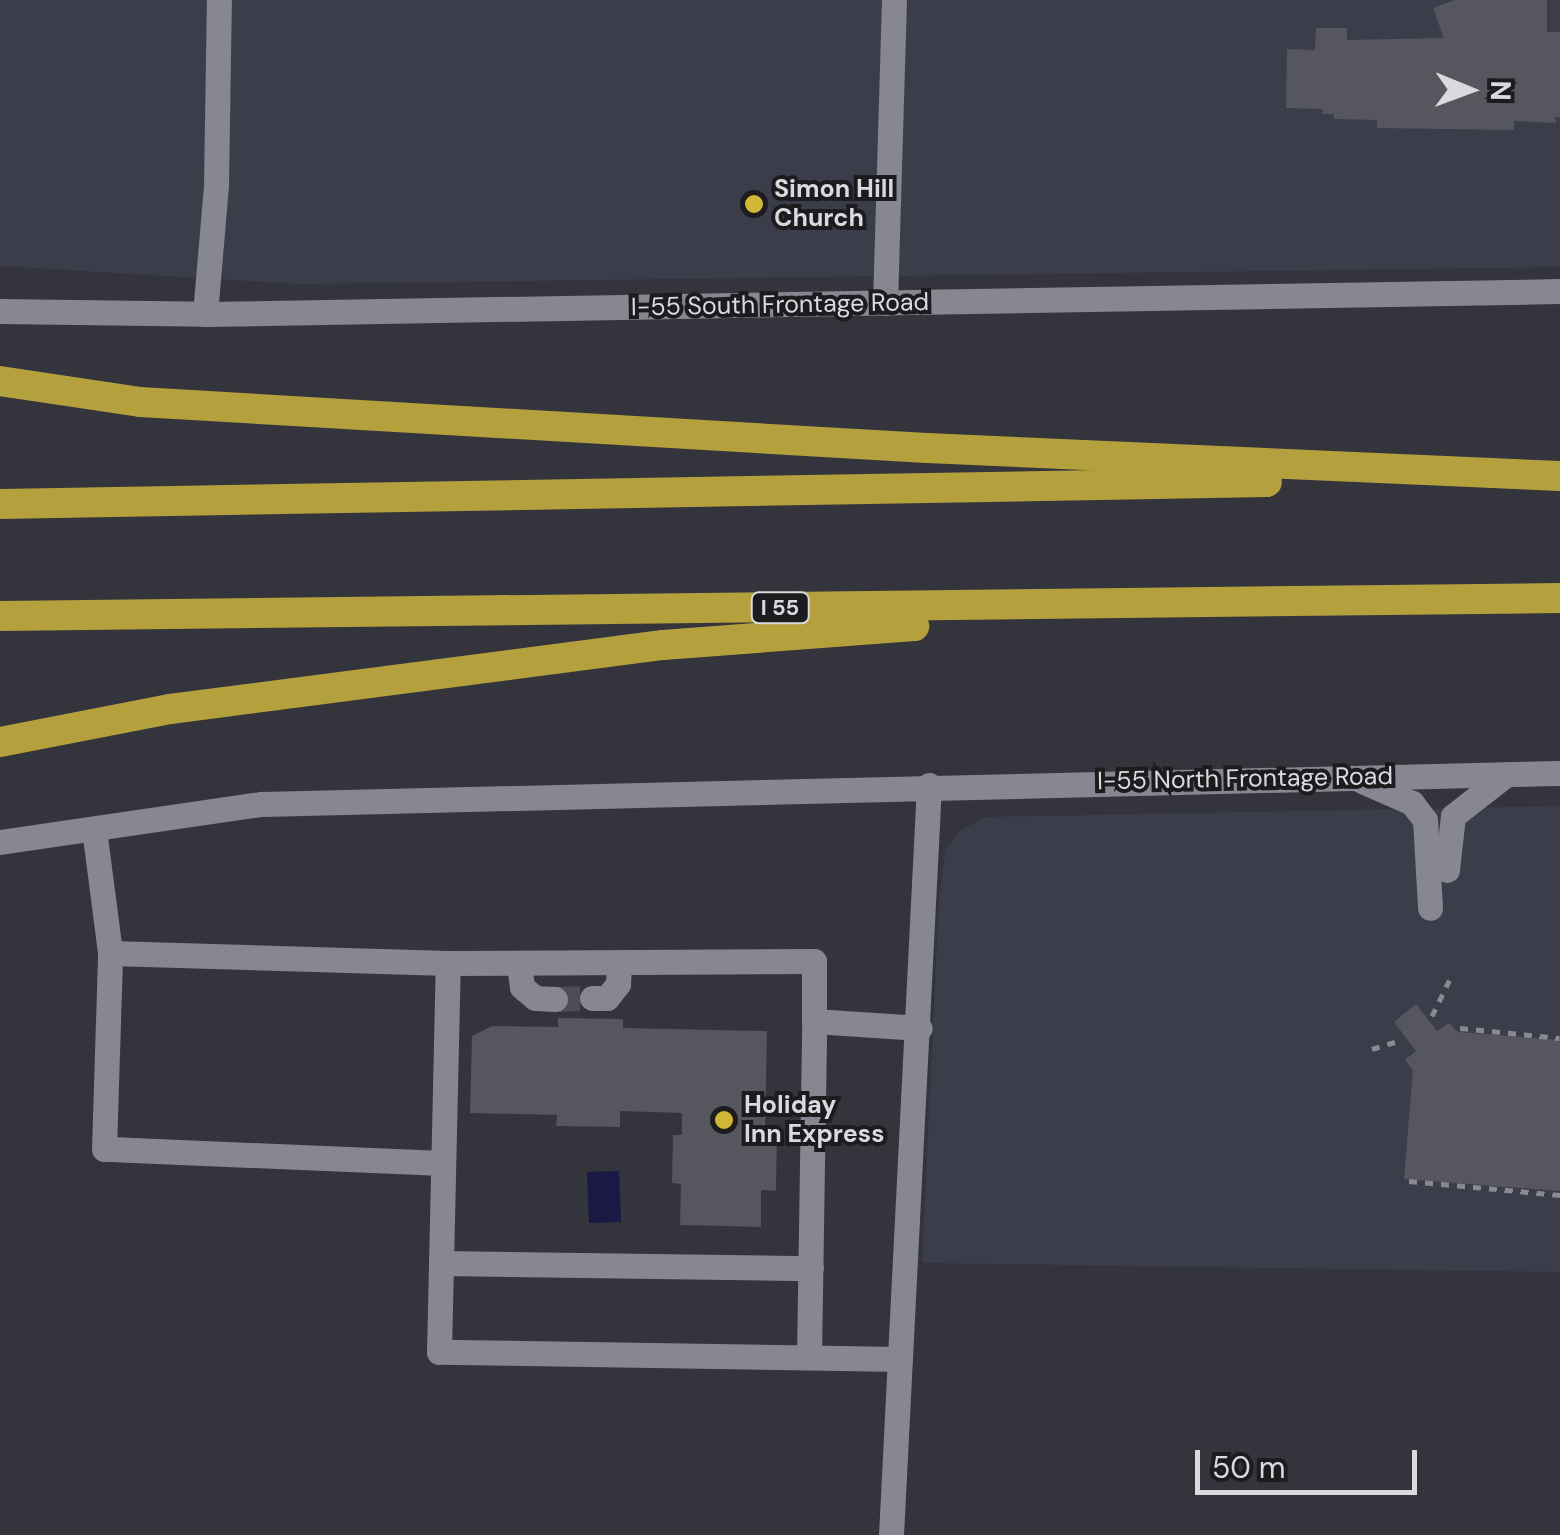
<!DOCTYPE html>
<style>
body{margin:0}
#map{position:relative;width:1560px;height:1535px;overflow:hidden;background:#33343c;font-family:"DM Sans",sans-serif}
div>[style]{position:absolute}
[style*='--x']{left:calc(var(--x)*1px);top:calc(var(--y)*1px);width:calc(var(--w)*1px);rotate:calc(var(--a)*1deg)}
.built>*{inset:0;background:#3c3d4b}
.water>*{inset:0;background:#1a1845}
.building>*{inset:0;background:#55565e}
.minor-tunnel>*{height:25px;margin-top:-12.5px;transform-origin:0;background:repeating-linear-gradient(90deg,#4c4d54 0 25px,transparent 0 37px)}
.path>*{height:5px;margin-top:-2.5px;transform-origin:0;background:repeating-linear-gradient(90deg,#898a90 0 8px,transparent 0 16px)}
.minor>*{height:25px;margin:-12.5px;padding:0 12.5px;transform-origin:12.5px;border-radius:12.5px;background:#868790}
.highway>*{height:30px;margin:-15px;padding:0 15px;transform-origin:15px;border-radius:15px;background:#b5a03e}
.dots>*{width:28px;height:28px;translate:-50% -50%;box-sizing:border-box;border:5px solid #1c1c1f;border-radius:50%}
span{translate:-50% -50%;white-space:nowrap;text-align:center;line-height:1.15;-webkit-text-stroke:8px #1c1c1f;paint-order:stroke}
.shield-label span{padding:2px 8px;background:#1c1c1f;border:2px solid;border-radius:8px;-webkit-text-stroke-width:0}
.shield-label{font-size:22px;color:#d9d9de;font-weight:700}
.poi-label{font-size:25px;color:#d9d9de;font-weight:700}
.left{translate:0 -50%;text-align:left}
.street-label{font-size:25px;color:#d9d9de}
.north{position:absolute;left:1420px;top:40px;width:100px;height:100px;-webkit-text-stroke:8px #1c1c1f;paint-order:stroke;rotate:91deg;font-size:28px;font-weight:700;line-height:40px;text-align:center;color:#d9d9de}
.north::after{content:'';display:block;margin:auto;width:35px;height:45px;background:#d9d9de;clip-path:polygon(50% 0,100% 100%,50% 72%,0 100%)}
.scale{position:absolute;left:1195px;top:1450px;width:222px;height:45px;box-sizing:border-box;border:5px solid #d9d9de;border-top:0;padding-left:12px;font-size:30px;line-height:35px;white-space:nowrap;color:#d9d9de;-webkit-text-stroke:8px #1c1c1f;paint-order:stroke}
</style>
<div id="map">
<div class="built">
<div style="clip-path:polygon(0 0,1560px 0,1560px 267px,299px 284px,0 266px)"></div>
<div style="clip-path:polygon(1560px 806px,1560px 1272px,922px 1263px,939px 898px,946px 849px,960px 831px,984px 817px)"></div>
</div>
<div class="water">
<div style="clip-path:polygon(619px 1171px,621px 1222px,589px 1223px,587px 1172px)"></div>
</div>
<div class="building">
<div style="clip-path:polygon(1455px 0,1547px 0,1547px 32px,1560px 32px,1560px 117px,1555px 117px,1556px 123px,1514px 121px,1514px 130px,1377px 128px,1377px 120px,1334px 119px,1334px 114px,1322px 114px,1323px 109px,1286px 108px,1287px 49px,1315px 50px,1316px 28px,1347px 28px,1347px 40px,1444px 38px,1433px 8px)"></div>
<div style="clip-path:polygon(1416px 1004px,1437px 1031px,1449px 1023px,1458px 1032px,1560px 1040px,1560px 1191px,1404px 1179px,1413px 1070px,1405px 1060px,1416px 1051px,1394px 1022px)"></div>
<div style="clip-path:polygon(558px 1018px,623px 1019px,623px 1028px,767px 1031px,765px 1127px,777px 1127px,776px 1191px,761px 1190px,761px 1227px,680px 1225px,681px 1184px,672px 1183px,673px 1135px,682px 1135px,682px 1113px,620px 1111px,620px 1127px,556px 1126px,557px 1115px,470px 1113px,472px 1036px,492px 1026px,558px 1027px)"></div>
</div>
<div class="minor-tunnel">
<div style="--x:555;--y:999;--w:37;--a:-2"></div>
</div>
<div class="path">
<div style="--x:1432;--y:1016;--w:46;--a:-64"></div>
<div style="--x:1460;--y:1028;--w:100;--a:5.7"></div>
<div style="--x:1372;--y:1049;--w:31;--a:-17"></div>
<div style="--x:1409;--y:1181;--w:152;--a:5.3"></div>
</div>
<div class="minor">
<div style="--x:885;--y:303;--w:303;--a:-88.3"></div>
<div style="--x:0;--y:311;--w:205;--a:0.8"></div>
<div style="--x:205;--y:314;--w:1355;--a:-0.97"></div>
<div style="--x:205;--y:314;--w:129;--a:-85.1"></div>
<div style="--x:216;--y:185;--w:185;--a:-89.1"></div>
<div style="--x:1362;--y:781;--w:55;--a:23.7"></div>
<div style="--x:1412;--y:803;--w:21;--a:53"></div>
<div style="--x:1425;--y:820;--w:88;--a:86.7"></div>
<div style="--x:94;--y:829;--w:125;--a:82.6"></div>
<div style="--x:0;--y:842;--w:265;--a:-8.3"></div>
<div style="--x:262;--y:804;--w:1298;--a:-1.37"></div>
<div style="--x:1447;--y:870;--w:54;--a:-83.7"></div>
<div style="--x:1453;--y:816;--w:68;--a:-37.9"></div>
<div style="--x:519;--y:963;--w:24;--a:83"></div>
<div style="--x:522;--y:987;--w:17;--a:40"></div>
<div style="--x:535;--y:998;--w:20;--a:3"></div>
<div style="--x:592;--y:998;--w:15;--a:0"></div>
<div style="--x:607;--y:998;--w:18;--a:-52"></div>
<div style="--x:618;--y:984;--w:21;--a:-87"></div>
<div style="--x:443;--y:1163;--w:339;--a:-177.6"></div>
<div style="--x:104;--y:1149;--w:196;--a:-88.2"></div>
<div style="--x:110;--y:953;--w:338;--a:1.7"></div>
<div style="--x:441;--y:1263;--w:370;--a:0.8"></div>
<div style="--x:809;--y:1357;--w:336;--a:-89.1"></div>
<div style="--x:900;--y:1359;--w:461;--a:-179.1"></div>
<div style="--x:439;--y:1352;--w:389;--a:-88.7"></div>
<div style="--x:448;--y:963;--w:366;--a:-0.3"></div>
<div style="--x:814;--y:961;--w:60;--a:90"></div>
<div style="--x:814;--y:1021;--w:106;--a:3.8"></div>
<div style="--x:891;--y:1535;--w:751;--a:-87.1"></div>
</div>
<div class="highway">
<div style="--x:0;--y:381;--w:142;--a:8.5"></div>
<div style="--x:140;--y:402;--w:788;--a:3.35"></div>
<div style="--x:927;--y:448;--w:633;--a:2.54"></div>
<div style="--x:0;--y:504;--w:1267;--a:-0.99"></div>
<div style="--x:0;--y:616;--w:1560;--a:-0.66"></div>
<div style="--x:0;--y:742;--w:173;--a:-11"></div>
<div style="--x:170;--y:709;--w:497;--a:-7.4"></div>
<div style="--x:663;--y:645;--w:252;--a:-4.3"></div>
</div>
<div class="dots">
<div style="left:754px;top:204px;background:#d1b736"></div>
<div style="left:724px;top:1120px;background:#d1b736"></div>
</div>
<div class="shield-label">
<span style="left:780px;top:608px">I 55</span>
</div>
<div class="poi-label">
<span class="left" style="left:774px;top:204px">Simon Hill<br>Church</span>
<span class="left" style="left:744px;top:1120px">Holiday<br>Inn Express</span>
</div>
<div class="street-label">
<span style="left:780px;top:305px;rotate:-1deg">I-55 South Frontage Road</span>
<span style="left:1245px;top:779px;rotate:-1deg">I-55 North Frontage Road</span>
</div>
<div class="north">N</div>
<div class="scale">50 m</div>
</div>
